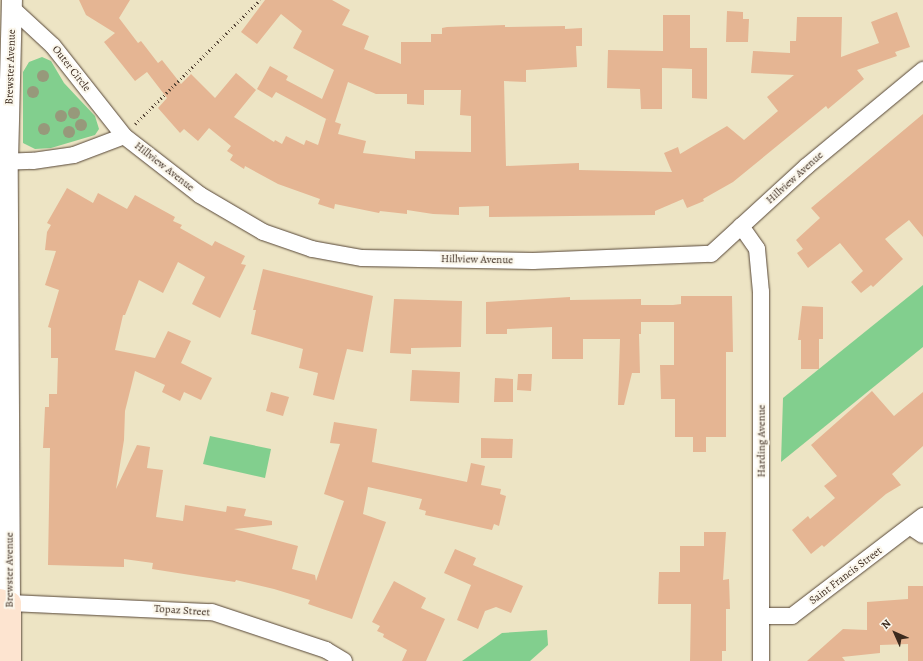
<!DOCTYPE html>
<style>
body{margin:0}
#map{position:relative;width:923px;height:661px;overflow:hidden;background:#ede4c4;font-family:Alegreya,serif}
div>[style]{position:absolute}
[style*='--x']{left:calc(var(--x)*1px);top:calc(var(--y)*1px);width:calc(var(--w)*1px);rotate:calc(var(--a)*1deg)}
.green>*{inset:0;background:#82cf8e}
.building>*{inset:0;background:#e5b593}
.path>*{height:2.5px;margin-top:-1.25px;transform-origin:0;background:repeating-linear-gradient(90deg,#564637 0 1px,transparent 0 4px)}
.roads{filter:drop-shadow(0 0 1px #564637) drop-shadow(0 0 1px #564637)}
.minor>*{height:16px;margin:-8px;padding:0 8px;transform-origin:8px;border-radius:8px;background:#fff}
.tertiary>*{height:20px;margin:-10px;padding:0 10px;transform-origin:10px;border-radius:10px;background:#fff}
.secondary>*{height:22px;margin:-11px;padding:0 11px;transform-origin:11px;border-radius:11px;background:#fde4d0}
.trees>*{width:12px;height:12px;margin:-6px;border-radius:50%;background:#97997b}
span{translate:-50% -50%;white-space:nowrap;text-align:center;line-height:1.15;-webkit-text-stroke:4px #fbf7ec;paint-order:stroke}
.street-label{font-size:11px;color:#3b2a1e}
.north{position:absolute;left:875px;top:613px;width:40px;height:40px;-webkit-text-stroke:3px #fbf7ec;paint-order:stroke;rotate:315deg;font-size:11px;font-weight:700;line-height:16px;text-align:center;color:#3b2a1e}
.north::after{content:'';display:block;margin:auto;width:14px;height:18px;background:#3b2a1e;clip-path:polygon(50% 0,100% 100%,50% 72%,0 100%)}
</style>
<div id="map">
<div class="green">
<div style="clip-path:polygon(42px 57px,51px 61px,64px 83px,95px 116px,99px 129px,95px 135px,51px 148px,35px 149px,23px 143px,23px 72px,29px 62px)"></div>
<div style="clip-path:polygon(923px 285px,923px 347px,781px 462px,783px 398px)"></div>
<div style="clip-path:polygon(210px 436px,271px 449px,265px 478px,203px 464px)"></div>
<div style="clip-path:polygon(547px 630px,548px 645px,530px 661px,462px 661px,502px 633px)"></div>
</div>
<div class="building">
<div style="clip-path:polygon(evenodd,79px 0,130px 0,119px 18px,138px 43px,141px 41px,158px 63px,162px 60px,181px 84px,191px 74px,215px 98px,236px 73px,256px 90px,234px 117px,274px 142px,275px 140px,282px 144px,286px 136px,304px 145px,306px 140px,318px 145px,326px 119px,330px 121px,276px 92px,272px 98px,257px 89px,270px 66px,288px 76px,286px 80px,322px 99px,334px 70px,293px 48px,302px 31px,281px 14px,257px 44px,241px 32px,265px 0,332px 0,350px 10px,342px 25px,369px 36px,364px 49px,401px 64px,401px 42px,431px 42px,431px 34px,442px 34px,442px 28px,447px 27px,505px 25px,505px 27px,565px 26px,565px 29px,582px 28px,582px 46px,576px 46px,577px 67px,526px 70px,526px 82px,504px 81px,506px 166px,579px 163px,579px 170px,672px 172px,664px 153px,678px 147px,680px 154px,727px 126px,744px 140px,778px 111px,767px 97px,794px 75px,751px 73px,753px 51px,790px 53px,790px 41px,796px 41px,797px 17px,842px 17px,841px 57px,879px 43px,871px 22px,897px 12px,910px 47px,895px 52px,897px 56px,857px 70px,864px 79px,828px 109px,826px 106px,733px 182px,703px 199px,704px 201px,687px 208px,683px 199px,655px 211px,655px 215px,489px 217px,489px 206px,459px 207px,459px 215px,433px 214px,407px 210px,407px 214px,380px 211px,379px 213px,335px 204px,334px 209px,318px 204px,320px 199px,278px 184px,245px 166px,244px 169px,230px 160px,233px 155px,227px 151px,231px 146px,209px 128px,198px 141px,184px 129px,180px 133px,158px 108px,167px 98px,147px 72px,135px 81px,104px 42px,115px 33px,86px 15px,79px 0,348px 82px,376px 94px,407px 94px,407px 104px,424px 105px,424px 90px,461px 90px,460px 115px,471px 116px,471px 152px,415px 151px,415px 159px,363px 153px,366px 141px,338px 134px,341px 124px,335px 122px,348px 82px)"></div>
<div style="clip-path:polygon(727px 11px,743px 12px,743px 19px,749px 19px,748px 42px,726px 42px)"></div>
<div style="clip-path:polygon(663px 15px,690px 15px,690px 48px,707px 48px,707px 99px,692px 98px,692px 69px,662px 68px,662px 109px,641px 109px,640px 89px,607px 88px,608px 50px,663px 51px)"></div>
<div style="clip-path:polygon(923px 114px,923px 237px,909px 220px,885px 239px,903px 259px,873px 287px,871px 285px,861px 293px,851px 282px,863px 271px,840px 243px,808px 268px,797px 253px,803px 249px,796px 240px,820px 218px,811px 208px)"></div>
<div style="clip-path:polygon(67px 188px,93px 203px,98px 193px,127px 209px,135px 195px,175px 217px,173px 221px,182px 225px,180px 228px,212px 246px,215px 241px,245px 256px,241px 264px,246px 265px,220px 318px,192px 304px,205px 277px,178px 262px,163px 293px,139px 280px,125px 315px,123px 315px,115px 350px,155px 358px,168px 331px,191px 341px,181px 363px,212px 378px,201px 400px,184px 392px,180px 401px,162px 392px,165px 385px,135px 371px,125px 411px,124px 440px,116px 489px,137px 445px,150px 447px,147px 468px,163px 470px,156px 517px,183px 521px,185px 505px,226px 512px,227px 506px,246px 509px,244px 516px,272px 521px,272px 525px,234px 529px,298px 546px,292px 569px,315px 575px,316px 581px,344px 501px,324px 494px,340px 444px,330px 443px,334px 422px,377px 429px,372px 462px,467px 482px,471px 463px,485px 466px,481px 485px,501px 489px,500px 494px,506px 496px,499px 526px,494px 524px,492px 530px,425px 515px,426px 511px,419px 509px,422px 499px,368px 487px,363px 514px,386px 522px,352px 619px,308px 604px,310px 600px,274px 589px,236px 580px,235px 582px,152px 569px,153px 563px,124px 559px,124px 567px,48px 565px,50px 448px,43px 448px,44px 429px,45px 407px,49px 407px,49px 394px,57px 394px,58px 358px,51px 358px,51px 328px,48px 327px,59px 290px,45px 285px,56px 251px,45px 250px,47px 232px,51px 225px,47px 223px)"></div>
<div style="clip-path:polygon(263px 269px,373px 296px,363px 352px,347px 349px,334px 400px,313px 395px,318px 373px,299px 368px,303px 349px,251px 334px,256px 310px,253px 310px)"></div>
<div style="clip-path:polygon(681px 296px,732px 296px,733px 352px,726px 352px,726px 437px,706px 437px,706px 452px,693px 452px,693px 437px,675px 437px,675px 399px,661px 399px,660px 365px,674px 365px,674px 322px,641px 322px,641px 334px,639px 334px,640px 373px,632px 373px,624px 405px,618px 405px,620px 339px,583px 339px,583px 359px,552px 359px,552px 327px,507px 329px,507px 334px,486px 334px,486px 302px,570px 297px,570px 300px,641px 299px,641px 305px,673px 305px,681px 304px)"></div>
<div style="clip-path:polygon(394px 299px,462px 301px,461px 347px,411px 348px,411px 354px,390px 353px)"></div>
<div style="clip-path:polygon(802px 306px,823px 307px,823px 339px,819px 339px,819px 369px,801px 369px,801px 340px,798px 340px)"></div>
<div style="clip-path:polygon(412px 370px,460px 372px,459px 403px,410px 401px)"></div>
<div style="clip-path:polygon(518px 374px,532px 374px,531px 391px,517px 390px)"></div>
<div style="clip-path:polygon(495px 378px,513px 379px,513px 402px,494px 402px)"></div>
<div style="clip-path:polygon(872px 391px,894px 416px,923px 392px,923px 446px,892px 474px,901px 485px,886px 494px,824px 547px,822px 545px,811px 554px,792px 530px,808px 516px,810px 519px,835px 498px,824px 486px,837px 476px,811px 445px)"></div>
<div style="clip-path:polygon(271px 392px,289px 397px,283px 416px,266px 411px)"></div>
<div style="clip-path:polygon(481px 438px,513px 439px,512px 458px,481px 458px)"></div>
<div style="clip-path:polygon(704px 532px,726px 532px,723px 580px,729px 579px,730px 609px,726px 609px,726px 651px,722px 651px,722px 661px,690px 661px,691px 604px,658px 604px,659px 572px,680px 572px,680px 546px,704px 546px)"></div>
<div style="clip-path:polygon(455px 549px,476px 558px,473px 565px,523px 586px,511px 613px,496px 607px,485px 611px,478px 629px,457px 620px,471px 585px,444px 573px)"></div>
<div style="clip-path:polygon(394px 581px,426px 598px,421px 608px,445px 619px,426px 661px,402px 661px,407px 650px,383px 637px,384px 634px,377px 631px,380px 626px,372px 622px)"></div>
<div style="clip-path:polygon(908px 586px,923px 586px,923px 661px,908px 661px,908px 644px,880px 645px,880px 653px,842px 657px,845px 661px,807px 661px,843px 629px,867px 630px,867px 602px,908px 599px)"></div>
</div>
<div class="path">
<div style="--x:135;--y:124;--w:176;--a:-44.8"></div>
</div>
<div class="roads">
<div class="minor">
<div style="--x:13;--y:9;--w:54;--a:42.8"></div>
<div style="--x:53;--y:46;--w:115;--a:51.7"></div>
<div style="--x:0;--y:162;--w:33;--a:-2"></div>
<div style="--x:33;--y:161;--w:41;--a:-8.3"></div>
<div style="--x:74;--y:155;--w:53;--a:-20.8"></div>
<div style="--x:124;--y:136;--w:96;--a:37.8"></div>
<div style="--x:200;--y:195;--w:73;--a:30.4"></div>
<div style="--x:263;--y:232;--w:52;--a:19.1"></div>
<div style="--x:312;--y:249;--w:51;--a:10.2"></div>
<div style="--x:362;--y:258;--w:171;--a:1"></div>
<div style="--x:533;--y:261;--w:178;--a:-2.3"></div>
<div style="--x:711;--y:254;--w:130;--a:-42.5"></div>
<div style="--x:807;--y:166;--w:151;--a:-39.6"></div>
<div style="--x:741;--y:226;--w:28;--a:55"></div>
<div style="--x:757;--y:249;--w:43;--a:84.7"></div>
<div style="--x:761;--y:292;--w:369;--a:90"></div>
<div style="--x:911;--y:527;--w:14;--a:34"></div>
<div style="--x:10;--y:603;--w:202;--a:2.6"></div>
<div style="--x:212;--y:612;--w:120;--a:18.4"></div>
<div style="--x:326;--y:650;--w:21;--a:31"></div>
<div style="--x:761;--y:616;--w:31;--a:0"></div>
<div style="--x:792;--y:616;--w:165;--a:-37.4"></div>
</div>
<div class="tertiary">
<div style="--x:10;--y:603;--w:441;--a:-90.3"></div>
<div style="--x:8;--y:162;--w:162;--a:-88.6"></div>
</div>
<div class="secondary">
<div style="--x:0;--y:600;--w:10;--a:17"></div>
<div style="--x:10;--y:603;--w:58;--a:90"></div>
</div>
</div>
<div class="trees">
<div style="left:43px;top:76px"></div>
<div style="left:33px;top:92px"></div>
<div style="left:74px;top:113px"></div>
<div style="left:61px;top:116px"></div>
<div style="left:81px;top:125px"></div>
<div style="left:44px;top:129px"></div>
<div style="left:69px;top:132px"></div>
</div>
<div class="street-label">
<span style="left:11px;top:67px;rotate:-88deg">Brewster Avenue</span>
<span style="left:71px;top:69px;rotate:52deg">Outer Circle</span>
<span style="left:164px;top:167px;rotate:38deg">Hillview Avenue</span>
<span style="left:795px;top:178px;rotate:-42deg">Hillview Avenue</span>
<span style="left:477px;top:260px;rotate:1deg">Hillview Avenue</span>
<span style="left:762px;top:441px;rotate:-90deg">Harding Avenue</span>
<span style="left:10px;top:570px;rotate:-90deg">Brewster Avenue</span>
<span style="left:846px;top:576px;rotate:-37deg">Saint Francis Street</span>
<span style="left:182px;top:611px;rotate:4deg">Topaz Street</span>
</div>
<div class="north">N</div>
</div>
